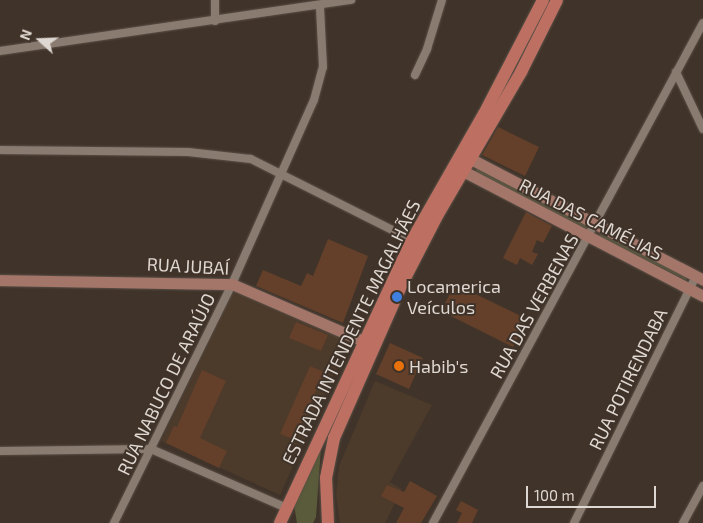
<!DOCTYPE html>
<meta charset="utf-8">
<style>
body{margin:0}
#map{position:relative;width:703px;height:523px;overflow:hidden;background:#403329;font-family:"Exo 2",sans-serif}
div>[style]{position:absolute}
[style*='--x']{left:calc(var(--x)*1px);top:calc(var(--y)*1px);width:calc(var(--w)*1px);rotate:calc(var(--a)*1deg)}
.built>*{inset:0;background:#4c3a2b}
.green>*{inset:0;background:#595b3a}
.building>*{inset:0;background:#64402a}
.roads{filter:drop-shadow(0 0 1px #5a5047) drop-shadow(0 0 1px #5a5047)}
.street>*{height:8px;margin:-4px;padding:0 4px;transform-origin:4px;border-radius:4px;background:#8a7b70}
.secondary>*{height:11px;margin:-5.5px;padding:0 5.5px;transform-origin:5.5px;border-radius:5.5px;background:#a47569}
.primary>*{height:12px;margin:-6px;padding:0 6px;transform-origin:6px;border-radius:6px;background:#bd7062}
.dots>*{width:14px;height:14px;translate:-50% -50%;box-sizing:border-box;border:2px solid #403329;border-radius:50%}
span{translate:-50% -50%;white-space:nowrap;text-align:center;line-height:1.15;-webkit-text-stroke:4px #403329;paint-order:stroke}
.street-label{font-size:18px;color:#dfd7d1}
.poi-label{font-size:18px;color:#dfd7d1}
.left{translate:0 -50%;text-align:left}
.north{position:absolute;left:15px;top:15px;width:50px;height:50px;-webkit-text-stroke:4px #403329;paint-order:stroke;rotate:290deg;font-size:14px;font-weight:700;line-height:20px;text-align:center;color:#dfd7d1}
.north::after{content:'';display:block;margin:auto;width:18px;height:22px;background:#dfd7d1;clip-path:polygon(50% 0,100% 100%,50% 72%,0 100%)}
.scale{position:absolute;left:526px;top:486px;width:130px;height:22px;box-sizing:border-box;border:2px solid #dfd7d1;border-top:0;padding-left:6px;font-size:15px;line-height:18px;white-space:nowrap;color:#dfd7d1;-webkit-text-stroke:4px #403329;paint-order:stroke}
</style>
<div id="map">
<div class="built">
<div style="clip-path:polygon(234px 291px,349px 341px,280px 495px,161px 441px)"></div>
<div style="clip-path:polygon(375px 381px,432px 405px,390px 482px,402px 489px,385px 523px,340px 523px,336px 494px,339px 466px)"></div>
</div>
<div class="green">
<div style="clip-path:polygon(477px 168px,588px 226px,587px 229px,474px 174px)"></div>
<div style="clip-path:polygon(603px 233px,687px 278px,686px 280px,598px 236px)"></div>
<div style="clip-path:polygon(321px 447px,316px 517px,313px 523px,297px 523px,294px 505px)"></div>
</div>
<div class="building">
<div style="clip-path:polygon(498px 127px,539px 147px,525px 176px,482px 155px)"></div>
<div style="clip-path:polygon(526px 212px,552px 226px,543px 243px,537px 240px,532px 252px,538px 254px,532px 265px,520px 258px,517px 265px,503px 258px)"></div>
<div style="clip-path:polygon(328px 239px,368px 256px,343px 323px,256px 286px,263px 270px,301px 286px,307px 273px,313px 276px)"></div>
<div style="clip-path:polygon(455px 284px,527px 319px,513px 347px,441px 311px)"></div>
<div style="clip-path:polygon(296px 322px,328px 335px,321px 351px,289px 338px)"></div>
<div style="clip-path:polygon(390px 343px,423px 358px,409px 389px,376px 374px)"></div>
<div style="clip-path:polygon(310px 366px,324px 372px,295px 440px,280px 434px)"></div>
<div style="clip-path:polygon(202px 370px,226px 381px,200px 438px,227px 451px,219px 468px,166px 443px,174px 426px,177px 427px)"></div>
<div style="clip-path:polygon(410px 481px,437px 496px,421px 523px,396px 523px,404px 508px,381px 496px,387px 485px,404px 492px)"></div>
<div style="clip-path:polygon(461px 501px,478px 510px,472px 523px,457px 523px,462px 513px,456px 510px)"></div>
</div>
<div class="roads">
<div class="street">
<div style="--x:215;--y:0;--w:21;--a:90"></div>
<div style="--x:0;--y:51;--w:355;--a:-8.3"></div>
<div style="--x:676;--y:72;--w:63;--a:64.7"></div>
<div style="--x:415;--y:75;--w:29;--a:-65"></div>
<div style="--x:427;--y:49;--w:51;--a:-73"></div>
<div style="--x:0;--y:150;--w:188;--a:0.6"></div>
<div style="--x:188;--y:152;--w:63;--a:6.3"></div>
<div style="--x:251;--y:159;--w:180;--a:26.7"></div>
<div style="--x:0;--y:451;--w:151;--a:-0.8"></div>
<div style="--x:151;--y:449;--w:148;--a:23.5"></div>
<div style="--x:114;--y:523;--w:267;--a:-63.7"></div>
<div style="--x:232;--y:284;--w:201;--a:-66"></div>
<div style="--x:314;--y:100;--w:34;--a:-75"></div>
<div style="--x:323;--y:67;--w:60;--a:-92.9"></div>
<div style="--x:433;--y:523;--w:568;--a:-61.63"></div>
<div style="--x:574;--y:523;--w:275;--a:-63.7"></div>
<div style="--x:683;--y:523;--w:42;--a:-61.6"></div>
</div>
<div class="secondary">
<div style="--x:471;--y:159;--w:262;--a:27.5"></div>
<div style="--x:463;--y:171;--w:271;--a:27.5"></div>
<div style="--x:0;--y:280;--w:232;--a:1"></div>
<div style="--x:232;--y:284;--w:143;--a:23.5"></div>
</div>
<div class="primary">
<div style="--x:280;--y:523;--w:312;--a:-65"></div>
<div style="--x:412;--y:240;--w:145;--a:-60.3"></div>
<div style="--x:484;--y:114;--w:128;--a:-62.6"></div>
<div style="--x:328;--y:523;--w:45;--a:-92.5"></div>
<div style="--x:326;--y:478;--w:41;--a:-78.7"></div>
<div style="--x:334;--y:438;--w:168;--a:-66.2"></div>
<div style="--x:402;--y:284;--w:76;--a:-62.8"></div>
<div style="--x:437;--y:216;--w:167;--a:-59.7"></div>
<div style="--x:521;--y:72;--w:80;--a:-63.4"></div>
</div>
</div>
<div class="dots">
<div style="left:397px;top:297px;background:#3f7fe0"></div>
<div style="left:399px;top:366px;background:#e8710a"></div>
</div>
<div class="street-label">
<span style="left:591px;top:219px;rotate:27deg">RUA DAS CAMÉLIAS</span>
<span style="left:188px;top:266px;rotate:3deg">RUA JUBAÍ</span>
<span style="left:534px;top:306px;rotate:-61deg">RUA DAS VERBENAS</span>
<span style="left:351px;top:332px;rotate:-64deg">ESTRADA INTENDENTE MAGALHÃES</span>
<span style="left:628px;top:379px;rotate:-64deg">RUA POTIRENDABA</span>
<span style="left:166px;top:384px;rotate:-64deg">RUA NABUCO DE ARAÚJO</span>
</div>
<div class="poi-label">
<span class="left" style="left:407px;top:297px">Locamerica<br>Veículos</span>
<span class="left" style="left:409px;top:366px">Habib's</span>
</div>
<div class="north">N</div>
<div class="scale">100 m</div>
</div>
